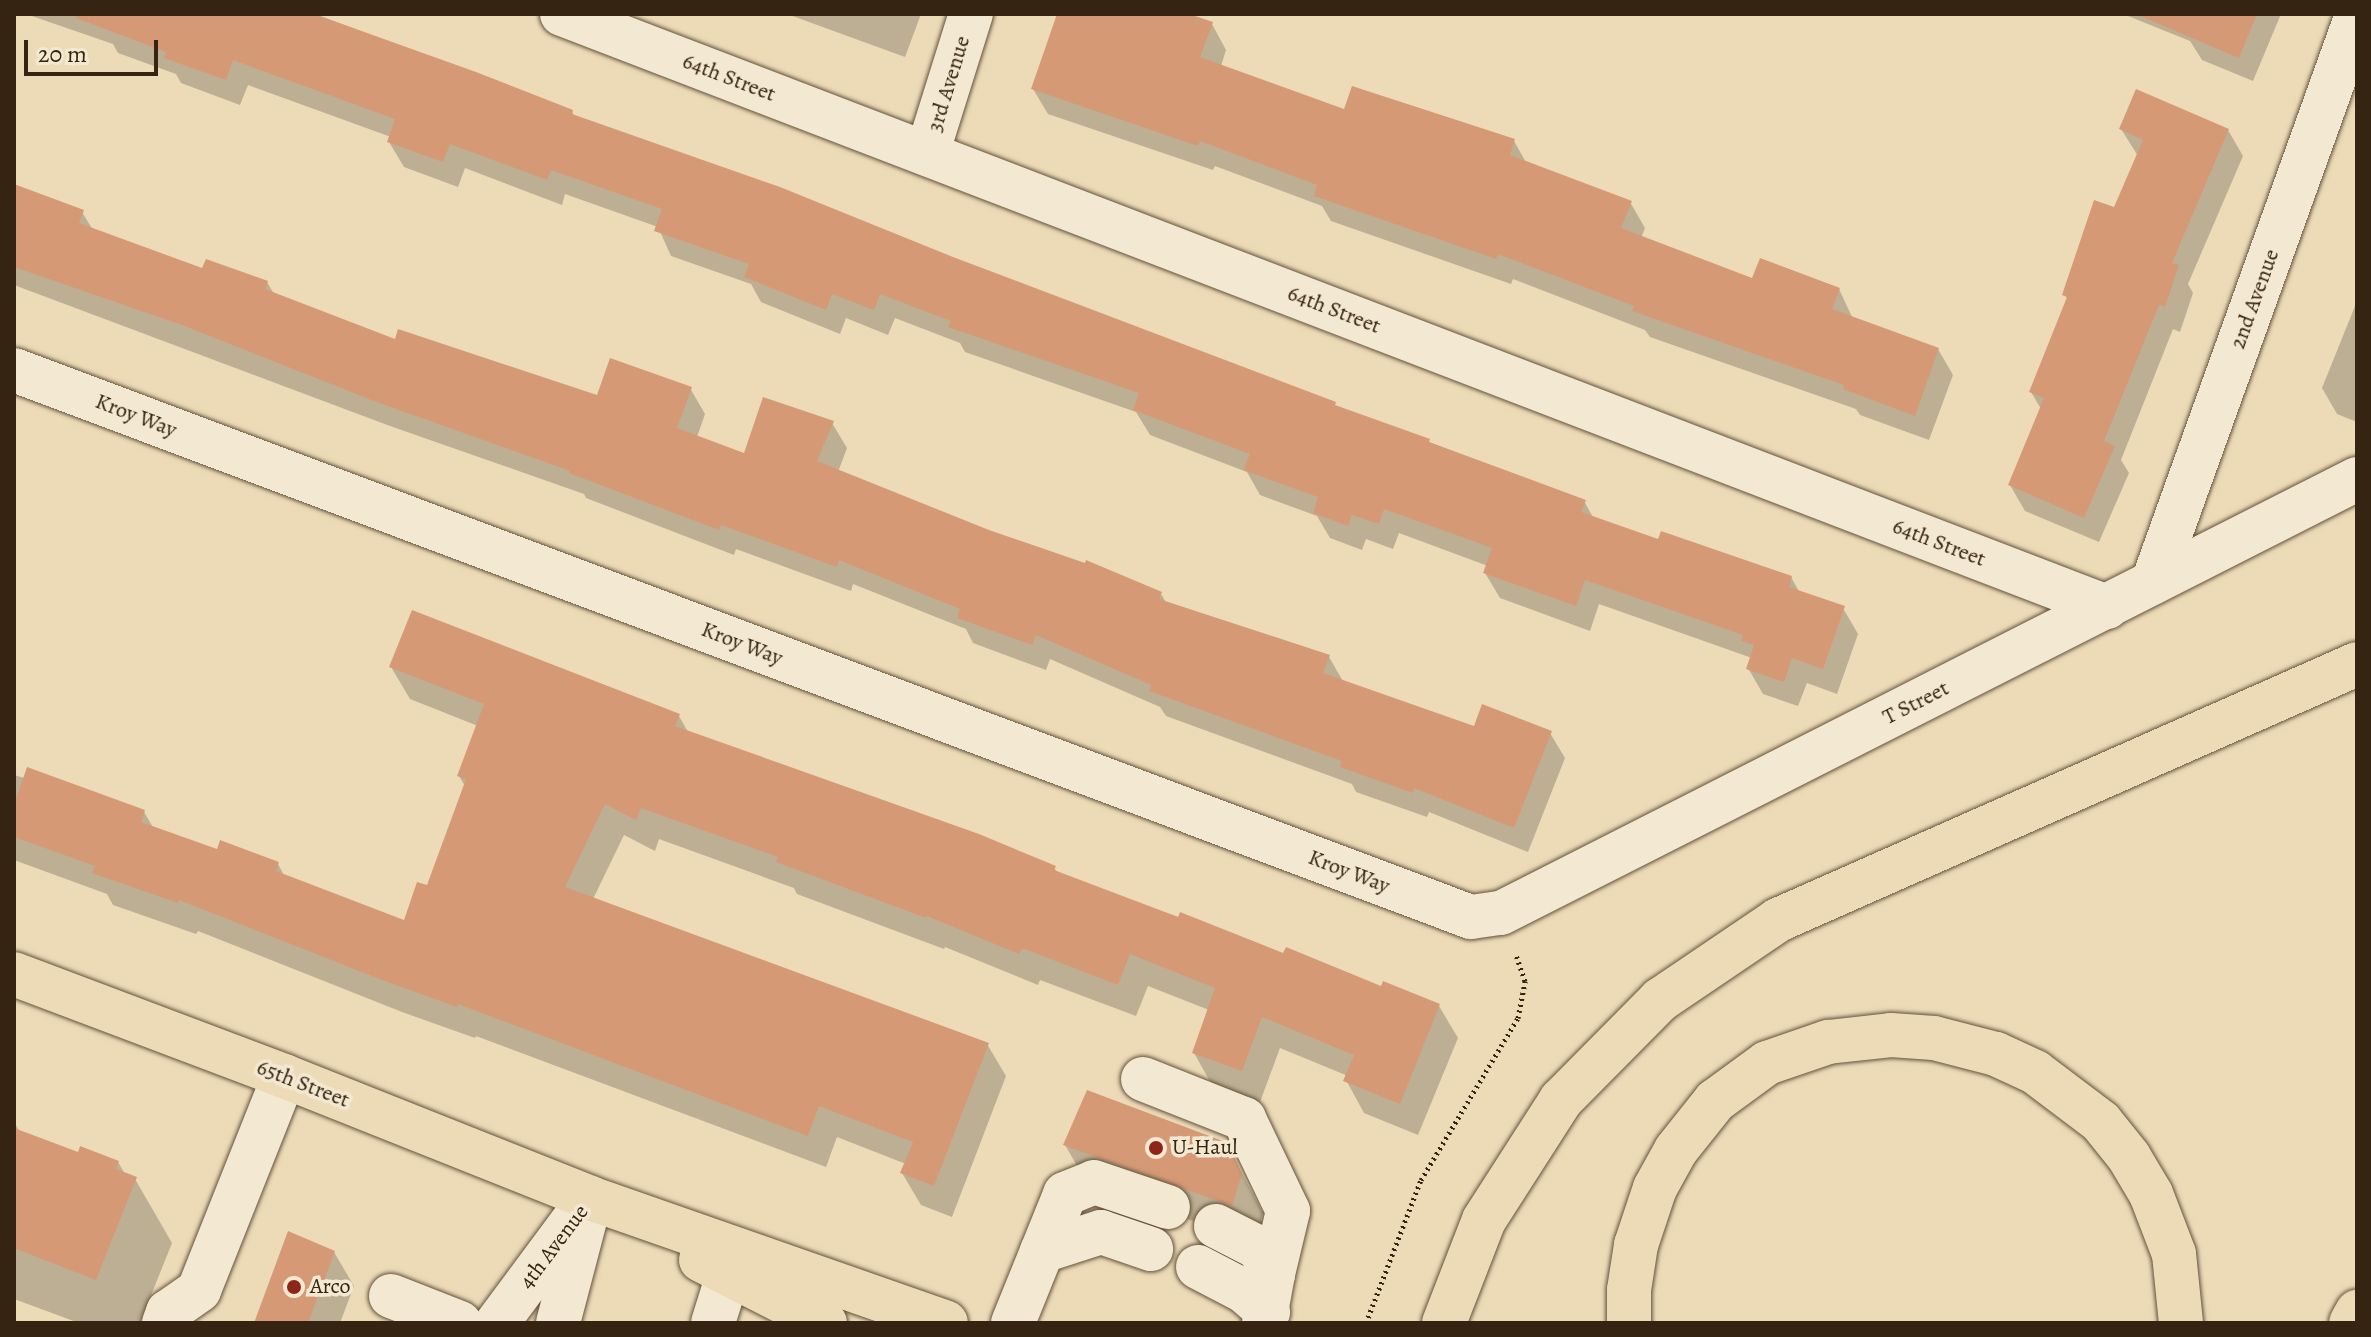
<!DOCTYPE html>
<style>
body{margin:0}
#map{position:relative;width:2371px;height:1337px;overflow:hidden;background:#eddbb8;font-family:Alegreya,serif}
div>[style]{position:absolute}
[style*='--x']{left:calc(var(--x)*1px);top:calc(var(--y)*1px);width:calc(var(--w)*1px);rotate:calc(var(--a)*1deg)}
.shadow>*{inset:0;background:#0003}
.building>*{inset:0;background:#d69976}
.path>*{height:5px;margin-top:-2.5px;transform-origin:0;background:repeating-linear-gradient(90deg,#352411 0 2px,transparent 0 6px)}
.roads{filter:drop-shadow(0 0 2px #63523b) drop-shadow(0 0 2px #63523b)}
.minor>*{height:44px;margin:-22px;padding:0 22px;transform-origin:22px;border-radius:22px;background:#f3e8d1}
.major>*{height:44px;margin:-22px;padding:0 22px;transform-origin:22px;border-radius:22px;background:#eddbb8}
.highway>*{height:44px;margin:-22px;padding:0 22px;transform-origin:22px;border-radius:22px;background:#eddbb8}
.dots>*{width:22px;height:22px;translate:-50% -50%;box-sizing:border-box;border:4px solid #f3e8d1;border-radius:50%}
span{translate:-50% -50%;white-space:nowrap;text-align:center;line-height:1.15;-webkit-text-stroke:7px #f3e8d1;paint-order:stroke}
.street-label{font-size:22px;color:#352411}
.poi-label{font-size:22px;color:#352411}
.left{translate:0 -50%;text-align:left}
.frame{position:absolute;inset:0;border:16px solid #352411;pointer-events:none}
.scale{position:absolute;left:24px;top:40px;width:134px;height:36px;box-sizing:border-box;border:4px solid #352411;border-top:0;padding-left:10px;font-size:24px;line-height:28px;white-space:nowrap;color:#352411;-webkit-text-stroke:6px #f3e8d1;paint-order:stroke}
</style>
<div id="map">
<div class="shadow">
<div style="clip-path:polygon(26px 14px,315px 14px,476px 74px,572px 112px,575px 117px,1584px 501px,1594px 519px,1659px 541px,1791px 577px,1800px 593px,1843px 608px,1858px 634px,1837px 694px,1807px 683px,1798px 706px,1763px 694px,1748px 668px,1752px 658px,1599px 604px,1590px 631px,1500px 598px,1485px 573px,1488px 566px,1399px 533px,1393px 549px,1366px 539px,1362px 550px,1330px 538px,1317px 516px,1260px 495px,1247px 472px,1150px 435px,1136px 412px,965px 352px,960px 343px,895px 318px,888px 335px,846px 318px,840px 334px,761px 302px,751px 284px,671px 256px,658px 227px,565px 194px,562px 205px,465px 168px,458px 187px,404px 167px,389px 142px,391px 137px,248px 85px,240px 105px,181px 83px,176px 74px,118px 53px,113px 44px)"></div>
<div style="clip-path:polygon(787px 14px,921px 14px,905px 57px)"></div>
<div style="clip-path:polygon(1059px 14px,1183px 14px,1212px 24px,1226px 50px,1221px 66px,1345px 111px,1514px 141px,1527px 164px,1630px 202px,1645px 228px,1641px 238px,1754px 280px,1839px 289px,1853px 319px,1938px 349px,1953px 375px,1929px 440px,1860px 415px,1856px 409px,1650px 337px,1645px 330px,1513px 279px,1511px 284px,1331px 221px,1322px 206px,1215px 166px,1213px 170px,1048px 114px,1033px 89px)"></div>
<div style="clip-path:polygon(2123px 14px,2281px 14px,2253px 81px,2202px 60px,2190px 41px)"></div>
<div style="clip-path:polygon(2121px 129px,2228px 130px,2243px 156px,2188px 284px,2193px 293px,2180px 332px,2173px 329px,2121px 460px,2129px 473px,2099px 542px,2025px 511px,2010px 485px,2041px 409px,2031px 392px,2068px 300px,2064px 294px,2115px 209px,2138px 156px)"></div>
<div style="clip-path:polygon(14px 186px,82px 212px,93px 230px,204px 270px,267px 282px,274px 294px,396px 342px,598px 398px,690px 388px,705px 414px,697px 437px,745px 456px,832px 423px,847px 448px,838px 472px,989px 532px,1161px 594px,1167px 604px,1329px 657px,1344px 683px,1475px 728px,1550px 733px,1565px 758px,1528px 852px,1429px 812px,1427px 817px,1356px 792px,1352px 784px,1166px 716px,1160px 707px,1050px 659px,1046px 670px,973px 643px,966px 629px,853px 584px,851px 591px,736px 549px,734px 555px,586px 498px,584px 494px,390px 426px,14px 285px)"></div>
<div style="clip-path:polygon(2357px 301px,2357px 422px,2337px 414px,2322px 388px)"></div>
<div style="clip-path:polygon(391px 667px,679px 716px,688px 732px,1054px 867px,1058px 874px,1284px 955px,1439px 1006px,1458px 1038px,1418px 1135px,1364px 1113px,1346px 1080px,1348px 1076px,1280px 1048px,1260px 1102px,1212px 1085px,1194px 1053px,1209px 1010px,1148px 986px,1136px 1016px,1040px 980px,1038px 985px,945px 947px,944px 949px,797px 894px,794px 888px,659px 839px,655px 851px,624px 835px,593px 899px,987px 1044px,1006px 1076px,952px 1217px,921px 1205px,902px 1173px,906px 1164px,837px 1137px,826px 1167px,476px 1036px,475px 1038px,402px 1012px,198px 931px,196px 934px,113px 905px,107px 894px,14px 860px,14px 775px,144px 812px,154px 829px,218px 851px,278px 864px,285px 877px,405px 922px,428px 888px,465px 786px,459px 776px,478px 726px,410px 699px)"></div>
<div style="clip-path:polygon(14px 1122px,20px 1132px,79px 1155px,118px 1162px,125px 1174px,135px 1179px,172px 1243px,140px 1323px,79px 1323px,14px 1299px)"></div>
<div style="clip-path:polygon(1065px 1145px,1227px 1145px,1263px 1213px,1254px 1243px,1087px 1183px)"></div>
<div style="clip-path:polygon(334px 1252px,354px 1286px,340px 1323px,256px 1323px)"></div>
</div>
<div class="building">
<div style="clip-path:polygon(77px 14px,314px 14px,476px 72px,573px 110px,572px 114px,780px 187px,953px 257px,1336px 402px,1335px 405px,1430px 439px,1429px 442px,1586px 500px,1581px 512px,1658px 539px,1661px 531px,1792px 576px,1789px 587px,1845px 606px,1823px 669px,1792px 658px,1784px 682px,1746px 669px,1754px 645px,1741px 641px,1743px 635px,1585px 580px,1576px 606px,1483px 573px,1492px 548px,1384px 509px,1379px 524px,1352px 515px,1348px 526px,1313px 513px,1318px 497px,1243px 470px,1250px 454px,1133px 410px,1139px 393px,948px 327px,951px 321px,880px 294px,874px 310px,832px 294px,826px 310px,744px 277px,749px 264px,654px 231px,662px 209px,551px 170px,547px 180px,450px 144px,443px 162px,387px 142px,395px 119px,233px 60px,226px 80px,164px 58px,166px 52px,76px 18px)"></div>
<div style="clip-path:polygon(1057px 14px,1189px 14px,1213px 22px,1200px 57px,1344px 109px,1352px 86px,1515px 139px,1510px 155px,1632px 201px,1621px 228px,1752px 278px,1760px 258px,1840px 288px,1832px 309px,1939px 348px,1915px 416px,1843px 389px,1844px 385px,1632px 311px,1634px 306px,1498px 254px,1496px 259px,1314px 196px,1317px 185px,1200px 141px,1198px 146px,1031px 89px)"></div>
<div style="clip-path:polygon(2136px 14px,2257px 14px,2239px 58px)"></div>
<div style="clip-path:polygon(2136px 89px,2229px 129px,2172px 263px,2179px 265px,2165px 307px,2159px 305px,2104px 441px,2115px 446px,2084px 518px,2008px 485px,2044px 398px,2029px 392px,2067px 297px,2062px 295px,2094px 200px,2114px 207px,2143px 140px,2119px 129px)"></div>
<div style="clip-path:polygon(14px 184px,84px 210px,79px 223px,202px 268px,206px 259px,268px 281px,265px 289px,395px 339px,398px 329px,597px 395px,610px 358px,692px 387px,677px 428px,744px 453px,763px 397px,834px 421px,817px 461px,989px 530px,1085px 563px,1086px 560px,1162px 592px,1159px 599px,1330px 655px,1323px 673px,1474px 726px,1482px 704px,1552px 731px,1514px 828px,1414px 788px,1413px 793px,1340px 767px,1342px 761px,1149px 691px,1151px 685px,1036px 635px,1032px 645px,957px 618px,960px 609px,839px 560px,837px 567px,721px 525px,719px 530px,569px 473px,570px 471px,374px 401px,182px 325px,14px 267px)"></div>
<div style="clip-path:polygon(412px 610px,680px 714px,675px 726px,979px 834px,1056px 866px,1054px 870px,1178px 917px,1180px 912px,1283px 953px,1286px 947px,1381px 986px,1383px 981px,1440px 1004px,1400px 1104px,1343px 1081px,1354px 1055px,1262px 1017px,1242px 1071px,1192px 1053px,1215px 988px,1130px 954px,1118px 985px,1022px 948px,1019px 954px,927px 916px,926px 918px,776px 862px,778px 857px,641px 808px,636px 820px,605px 804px,565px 887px,989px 1043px,934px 1186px,900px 1173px,913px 1142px,819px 1106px,808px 1136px,458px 1004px,457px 1007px,382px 980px,179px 900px,178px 903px,92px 873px,95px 866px,14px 837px,14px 805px,27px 767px,145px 810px,141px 822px,217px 849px,220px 840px,279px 862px,276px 871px,404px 920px,417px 882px,427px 885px,466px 779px,457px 776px,484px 704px,389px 667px)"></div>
<div style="clip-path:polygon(1087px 1090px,1228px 1143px,1242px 1174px,1232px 1206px,1063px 1145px)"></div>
<div style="clip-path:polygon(14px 1128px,78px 1152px,80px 1146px,119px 1161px,116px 1169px,137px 1177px,96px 1280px,14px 1248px)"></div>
<div style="clip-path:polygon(288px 1231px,335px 1251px,308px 1323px,254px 1323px)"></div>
</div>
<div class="path">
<div style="--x:1366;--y:1323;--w:153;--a:-69"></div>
<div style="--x:1421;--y:1180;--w:189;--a:-59.1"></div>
<div style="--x:1518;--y:1018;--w:38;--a:-79"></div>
<div style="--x:1525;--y:981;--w:28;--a:-109"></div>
</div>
<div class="roads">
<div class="minor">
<div style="--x:562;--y:14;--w:1655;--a:21"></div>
<div style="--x:927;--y:154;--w:147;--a:-72.6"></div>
<div style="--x:14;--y:370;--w:1556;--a:20.58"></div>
<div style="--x:1471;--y:917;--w:30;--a:-8"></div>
<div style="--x:1501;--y:913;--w:960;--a:-26.89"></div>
<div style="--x:2153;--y:582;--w:603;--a:-70.21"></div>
<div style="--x:1143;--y:1079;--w:109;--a:21.6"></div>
<div style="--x:1244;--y:1119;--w:102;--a:64.4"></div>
<div style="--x:1288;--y:1211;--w:65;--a:103.4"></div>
<div style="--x:1216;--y:1226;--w:48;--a:27.1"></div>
<div style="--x:1259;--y:1248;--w:30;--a:62"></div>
<div style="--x:1273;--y:1274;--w:50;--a:100.4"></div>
<div style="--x:1042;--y:1251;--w:62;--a:-17.9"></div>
<div style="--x:1101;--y:1232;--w:53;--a:18.8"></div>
<div style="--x:1198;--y:1267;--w:52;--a:27.6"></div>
<div style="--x:1244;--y:1291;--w:32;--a:41"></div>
<div style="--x:391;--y:1296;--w:74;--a:21.4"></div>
<div style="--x:164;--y:1323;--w:12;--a:-70"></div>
<div style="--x:168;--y:1312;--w:38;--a:-35"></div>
<div style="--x:199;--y:1290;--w:230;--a:-68.3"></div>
<div style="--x:497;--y:1323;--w:156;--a:-53.4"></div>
<div style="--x:558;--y:1323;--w:106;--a:-75.3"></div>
<div style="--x:713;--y:1323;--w:77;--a:-72.7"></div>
<div style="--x:1013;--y:1323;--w:139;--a:-68"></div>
<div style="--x:1065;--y:1194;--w:31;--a:-22"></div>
<div style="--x:1094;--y:1182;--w:78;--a:18.7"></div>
</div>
<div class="major">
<div style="--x:14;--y:974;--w:289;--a:20.7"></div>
<div style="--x:284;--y:1076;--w:329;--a:21.7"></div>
<div style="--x:590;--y:1198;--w:377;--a:19.3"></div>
<div style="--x:701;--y:1260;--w:139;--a:26.9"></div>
</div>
<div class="highway">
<div style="--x:1444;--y:1323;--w:110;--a:-68.8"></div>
<div style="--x:1484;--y:1220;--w:143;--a:-57.3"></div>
<div style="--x:1561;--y:1100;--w:141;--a:-45.3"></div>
<div style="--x:1660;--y:1000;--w:143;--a:-34.1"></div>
<div style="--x:1778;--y:920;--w:633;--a:-23.85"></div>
<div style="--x:1629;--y:1323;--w:33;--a:-90"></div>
<div style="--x:1629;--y:1290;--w:46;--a:-81.2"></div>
<div style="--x:1636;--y:1245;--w:60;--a:-71.6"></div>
<div style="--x:1655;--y:1188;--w:43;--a:-61.1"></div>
<div style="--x:1676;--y:1150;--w:63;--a:-51.5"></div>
<div style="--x:1715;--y:1101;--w:64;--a:-36.2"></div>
<div style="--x:1767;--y:1063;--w:65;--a:-19"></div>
<div style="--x:1828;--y:1042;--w:63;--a:-6.3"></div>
<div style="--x:1891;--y:1035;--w:43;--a:4"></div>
<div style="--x:1934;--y:1038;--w:64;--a:14.5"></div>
<div style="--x:1996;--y:1054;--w:43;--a:24.8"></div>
<div style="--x:2035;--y:1072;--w:83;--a:37.1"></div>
<div style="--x:2101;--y:1122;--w:45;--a:51.3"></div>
<div style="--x:2129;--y:1157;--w:43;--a:59.3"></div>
<div style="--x:2151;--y:1194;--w:64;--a:69"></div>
<div style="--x:2174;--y:1254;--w:69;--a:84.2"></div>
<div style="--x:2351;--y:1323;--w:13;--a:-61"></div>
</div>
</div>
<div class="dots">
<div style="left:1156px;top:1148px;background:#8f2418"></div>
<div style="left:294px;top:1287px;background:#8f2418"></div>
</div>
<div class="street-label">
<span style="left:729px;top:78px;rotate:21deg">64th Street</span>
<span style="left:949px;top:84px;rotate:-73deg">3rd Avenue</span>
<span style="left:2255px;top:299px;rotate:-70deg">2nd Avenue</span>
<span style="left:1334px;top:310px;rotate:21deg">64th Street</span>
<span style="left:136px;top:416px;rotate:21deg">Kroy Way</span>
<span style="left:1939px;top:543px;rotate:21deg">64th Street</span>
<span style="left:742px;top:644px;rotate:21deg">Kroy Way</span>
<span style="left:1916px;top:703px;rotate:-27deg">T Street</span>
<span style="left:1349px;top:872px;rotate:21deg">Kroy Way</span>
<span style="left:303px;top:1084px;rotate:21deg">65th Street</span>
<span style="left:554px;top:1247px;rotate:-53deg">4th Avenue</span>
</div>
<div class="poi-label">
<span class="left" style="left:1172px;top:1148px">U-Haul</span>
<span class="left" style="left:310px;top:1287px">Arco</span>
</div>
<div class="frame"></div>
<div class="scale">20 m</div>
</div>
